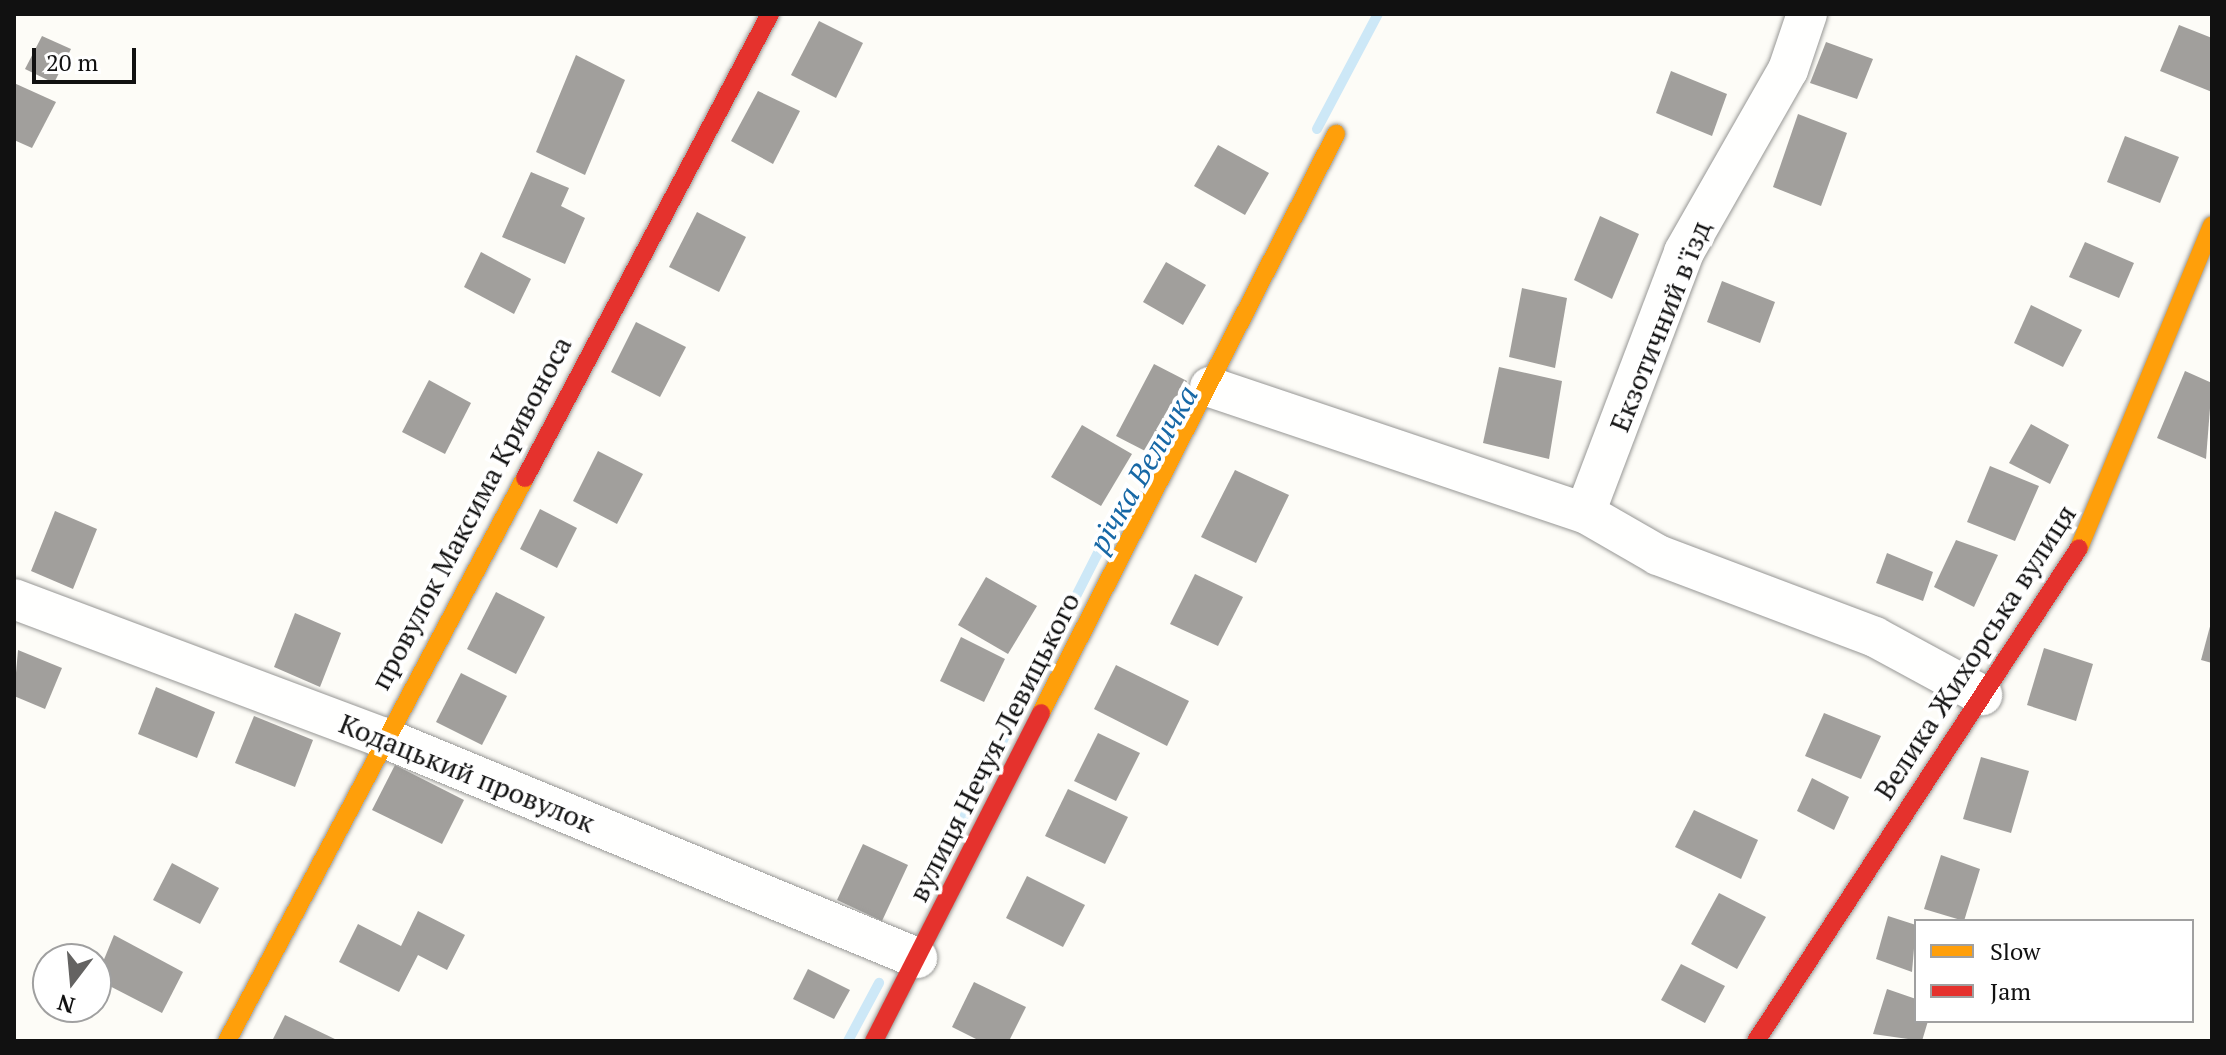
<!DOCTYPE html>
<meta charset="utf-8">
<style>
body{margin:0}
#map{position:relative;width:2226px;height:1055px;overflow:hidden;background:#fdfcf7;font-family:"PT Serif",serif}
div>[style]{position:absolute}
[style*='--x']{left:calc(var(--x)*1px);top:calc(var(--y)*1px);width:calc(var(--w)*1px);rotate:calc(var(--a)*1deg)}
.stream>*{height:10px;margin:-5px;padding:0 5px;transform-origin:5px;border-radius:5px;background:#cde8f7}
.building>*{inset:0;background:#a19f9c}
.roads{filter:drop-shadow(0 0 2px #979795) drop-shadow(0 0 2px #979795)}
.street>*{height:40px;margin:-20px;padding:0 20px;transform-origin:20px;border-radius:20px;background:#fffffe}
.slow>*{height:18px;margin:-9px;padding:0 9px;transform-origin:9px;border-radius:9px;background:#ff9f0a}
.jam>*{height:18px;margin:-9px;padding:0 9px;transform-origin:9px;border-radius:9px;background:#e5322d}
span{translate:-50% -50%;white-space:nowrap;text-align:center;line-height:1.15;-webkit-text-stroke:8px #fff;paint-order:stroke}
.street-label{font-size:28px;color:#111}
.water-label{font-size:30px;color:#1768a6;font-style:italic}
.frame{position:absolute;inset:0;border:16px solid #111;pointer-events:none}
.legend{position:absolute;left:1914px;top:919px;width:280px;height:104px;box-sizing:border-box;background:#fff;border:2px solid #a0a0a0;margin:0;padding:10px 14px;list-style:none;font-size:24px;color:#111}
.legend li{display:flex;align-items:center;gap:16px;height:40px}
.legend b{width:40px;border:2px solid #a0a0a0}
.north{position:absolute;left:32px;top:943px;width:80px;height:80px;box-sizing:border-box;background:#fff;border:2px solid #a0a0a0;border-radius:50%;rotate:196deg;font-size:22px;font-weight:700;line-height:32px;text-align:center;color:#111}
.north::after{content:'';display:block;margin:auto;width:28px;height:36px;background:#646362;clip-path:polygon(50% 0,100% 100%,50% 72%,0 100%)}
.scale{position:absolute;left:32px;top:48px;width:104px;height:36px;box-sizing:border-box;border:4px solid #111;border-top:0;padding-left:10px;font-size:24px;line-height:28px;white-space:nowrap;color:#111;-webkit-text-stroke:6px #fff;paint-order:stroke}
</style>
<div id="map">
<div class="stream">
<div style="--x:1317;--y:129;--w:130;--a:-62.1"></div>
<div style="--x:965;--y:815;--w:340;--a:-63.1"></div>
<div style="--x:848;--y:1041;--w:66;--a:-61.9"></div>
</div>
<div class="building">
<div style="clip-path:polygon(819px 21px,863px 43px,836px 98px,791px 75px)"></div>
<div style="clip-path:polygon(2179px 25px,2212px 38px,2212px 92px,2160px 71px)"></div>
<div style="clip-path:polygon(42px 36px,71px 49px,54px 83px,25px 69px)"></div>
<div style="clip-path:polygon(1826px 42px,1873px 59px,1857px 99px,1810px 83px)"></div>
<div style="clip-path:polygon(576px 55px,625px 80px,585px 175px,536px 152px)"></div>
<div style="clip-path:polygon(1671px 71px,1727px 94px,1712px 136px,1656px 113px)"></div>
<div style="clip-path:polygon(14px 83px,56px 102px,32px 148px,14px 140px)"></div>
<div style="clip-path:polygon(758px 91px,800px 111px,773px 164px,731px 141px)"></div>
<div style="clip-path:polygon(1798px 114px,1847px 133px,1821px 206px,1773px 187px)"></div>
<div style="clip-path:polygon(2125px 136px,2179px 157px,2160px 203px,2107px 182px)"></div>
<div style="clip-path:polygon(1218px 145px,1269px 173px,1245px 215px,1194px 186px)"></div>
<div style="clip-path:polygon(531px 172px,569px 188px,561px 206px,585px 218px,565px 264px,502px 237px)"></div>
<div style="clip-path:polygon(697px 212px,746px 237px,719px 292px,669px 267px)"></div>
<div style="clip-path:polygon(1600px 216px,1639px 234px,1612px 299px,1574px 280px)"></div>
<div style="clip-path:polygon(2085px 242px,2134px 263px,2119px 298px,2069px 277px)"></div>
<div style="clip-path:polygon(481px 252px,531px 279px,514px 314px,464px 287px)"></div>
<div style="clip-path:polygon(1166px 262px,1206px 285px,1183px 325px,1143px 302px)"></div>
<div style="clip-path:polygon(1722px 281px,1775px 302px,1760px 343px,1707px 322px)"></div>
<div style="clip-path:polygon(1522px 288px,1567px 298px,1555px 368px,1509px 357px)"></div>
<div style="clip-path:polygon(2031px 305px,2082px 330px,2063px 367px,2014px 343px)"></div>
<div style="clip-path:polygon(636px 322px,686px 347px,660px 397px,611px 372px)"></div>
<div style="clip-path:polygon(1154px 364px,1187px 381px,1149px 453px,1116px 436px)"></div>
<div style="clip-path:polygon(1499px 367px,1562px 381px,1549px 459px,1483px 443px)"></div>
<div style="clip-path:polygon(2185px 371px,2212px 383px,2206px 459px,2157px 438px)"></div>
<div style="clip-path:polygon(429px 380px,471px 403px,445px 454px,402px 432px)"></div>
<div style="clip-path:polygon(2031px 424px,2069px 445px,2050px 484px,2009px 463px)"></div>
<div style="clip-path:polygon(1082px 425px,1132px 454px,1101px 506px,1051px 477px)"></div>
<div style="clip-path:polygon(598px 451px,643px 474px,617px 524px,573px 501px)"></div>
<div style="clip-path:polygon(1990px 466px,2039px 486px,2015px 541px,1967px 522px)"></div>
<div style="clip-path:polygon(1235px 470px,1289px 495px,1256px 563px,1201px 537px)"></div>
<div style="clip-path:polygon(540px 509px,577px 528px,557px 568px,520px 549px)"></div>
<div style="clip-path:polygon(55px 511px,97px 529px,73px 589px,31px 571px)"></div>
<div style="clip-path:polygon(1956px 540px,1998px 555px,1974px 607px,1934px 587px)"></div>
<div style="clip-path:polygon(1887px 553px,1933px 572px,1923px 601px,1876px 583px)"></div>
<div style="clip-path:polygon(1195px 574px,1243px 597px,1218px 646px,1170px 624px)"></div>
<div style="clip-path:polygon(986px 577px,1037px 606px,1008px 654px,958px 625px)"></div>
<div style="clip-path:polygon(496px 592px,545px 617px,516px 674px,467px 649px)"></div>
<div style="clip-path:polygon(295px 613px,341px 633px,320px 687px,274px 667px)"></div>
<div style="clip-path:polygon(2212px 619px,2212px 663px,2201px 660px)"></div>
<div style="clip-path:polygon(961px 637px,1005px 659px,984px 702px,940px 681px)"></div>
<div style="clip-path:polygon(2044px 648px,2093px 664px,2076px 721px,2027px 705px)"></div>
<div style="clip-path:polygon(18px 650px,62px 668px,45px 709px,14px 696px)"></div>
<div style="clip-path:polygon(1116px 665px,1189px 701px,1167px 746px,1094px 709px)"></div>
<div style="clip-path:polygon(461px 673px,507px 696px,482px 745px,436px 722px)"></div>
<div style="clip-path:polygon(156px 687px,215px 712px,197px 758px,138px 734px)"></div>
<div style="clip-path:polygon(1824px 713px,1881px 736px,1861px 779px,1805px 756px)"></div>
<div style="clip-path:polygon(254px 716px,313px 740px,295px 787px,235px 763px)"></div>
<div style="clip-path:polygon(1098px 733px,1140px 753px,1116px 801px,1074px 781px)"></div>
<div style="clip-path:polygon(1981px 757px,2029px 771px,2011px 833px,1963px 819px)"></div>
<div style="clip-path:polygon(395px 765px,464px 800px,442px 844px,372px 810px)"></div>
<div style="clip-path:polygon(1812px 778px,1849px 797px,1834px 830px,1797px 811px)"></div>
<div style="clip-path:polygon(1068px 789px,1128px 817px,1105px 864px,1045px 836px)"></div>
<div style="clip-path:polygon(1694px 810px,1758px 840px,1741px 879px,1675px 847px)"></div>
<div style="clip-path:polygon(863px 844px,908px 865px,882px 921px,837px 900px)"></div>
<div style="clip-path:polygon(1941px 855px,1980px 869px,1964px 921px,1924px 909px)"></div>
<div style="clip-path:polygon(172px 863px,219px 888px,200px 924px,153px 900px)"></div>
<div style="clip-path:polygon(1027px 876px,1085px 905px,1063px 947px,1006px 918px)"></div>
<div style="clip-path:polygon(1719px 893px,1766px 917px,1737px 969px,1691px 944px)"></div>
<div style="clip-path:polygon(418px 911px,465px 935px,447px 970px,418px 955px,399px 992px,339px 962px,358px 924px,401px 946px)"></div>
<div style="clip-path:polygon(1888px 916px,1916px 925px,1912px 972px,1876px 959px)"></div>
<div style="clip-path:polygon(114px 935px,183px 972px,162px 1013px,96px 979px)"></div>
<div style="clip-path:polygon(1681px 964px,1725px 986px,1705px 1023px,1661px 1000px)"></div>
<div style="clip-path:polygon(808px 969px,850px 990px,834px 1019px,793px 999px)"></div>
<div style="clip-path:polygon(974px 982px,1026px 1007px,1009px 1041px,980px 1041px,952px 1027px)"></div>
<div style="clip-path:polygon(1887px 989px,1916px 999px,1916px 1021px,1928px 1021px,1922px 1041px,1873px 1034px)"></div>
<div style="clip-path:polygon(285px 1015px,339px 1041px,272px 1041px)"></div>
</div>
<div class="roads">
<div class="street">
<div style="--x:1210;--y:387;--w:396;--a:18.6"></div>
<div style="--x:1585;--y:513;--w:84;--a:29.9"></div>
<div style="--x:1658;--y:555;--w:232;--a:20.7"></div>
<div style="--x:1875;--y:637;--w:122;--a:28.5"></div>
<div style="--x:1585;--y:513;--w:279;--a:-69.2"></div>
<div style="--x:1684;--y:252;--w:210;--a:-60.3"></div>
<div style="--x:1788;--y:70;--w:59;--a:-71.3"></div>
<div style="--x:14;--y:599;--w:393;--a:20.6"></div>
<div style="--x:382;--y:737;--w:579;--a:22.44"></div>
</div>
<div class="slow">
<div style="--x:2079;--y:548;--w:349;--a:-67.6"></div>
<div style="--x:1041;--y:713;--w:650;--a:-63"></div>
<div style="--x:227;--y:1041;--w:637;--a:-62.11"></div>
</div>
<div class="jam">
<div style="--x:525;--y:478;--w:525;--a:-62.17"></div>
<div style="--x:874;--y:1041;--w:368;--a:-63"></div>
<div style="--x:1756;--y:1041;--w:589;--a:-56.77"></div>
</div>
</div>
<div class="street-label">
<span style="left:1660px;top:326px;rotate:-68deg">Екзотичний в'їзд</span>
<span style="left:471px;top:513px;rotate:-62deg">провулок Максима Кривоноса</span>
<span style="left:1975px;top:652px;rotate:-57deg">Велика Жихорська вулиця</span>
<span style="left:994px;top:747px;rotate:-63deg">вулиця Нечуя-Левицького</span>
<span style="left:467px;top:773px;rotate:22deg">Кодацький провулок</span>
</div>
<div class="water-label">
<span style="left:1143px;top:469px;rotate:-60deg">річка Величка</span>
</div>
<div class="frame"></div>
<ul class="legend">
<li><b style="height:10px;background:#ff9f0a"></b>Slow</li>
<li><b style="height:10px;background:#e5322d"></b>Jam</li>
</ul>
<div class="north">N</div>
<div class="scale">20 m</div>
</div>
